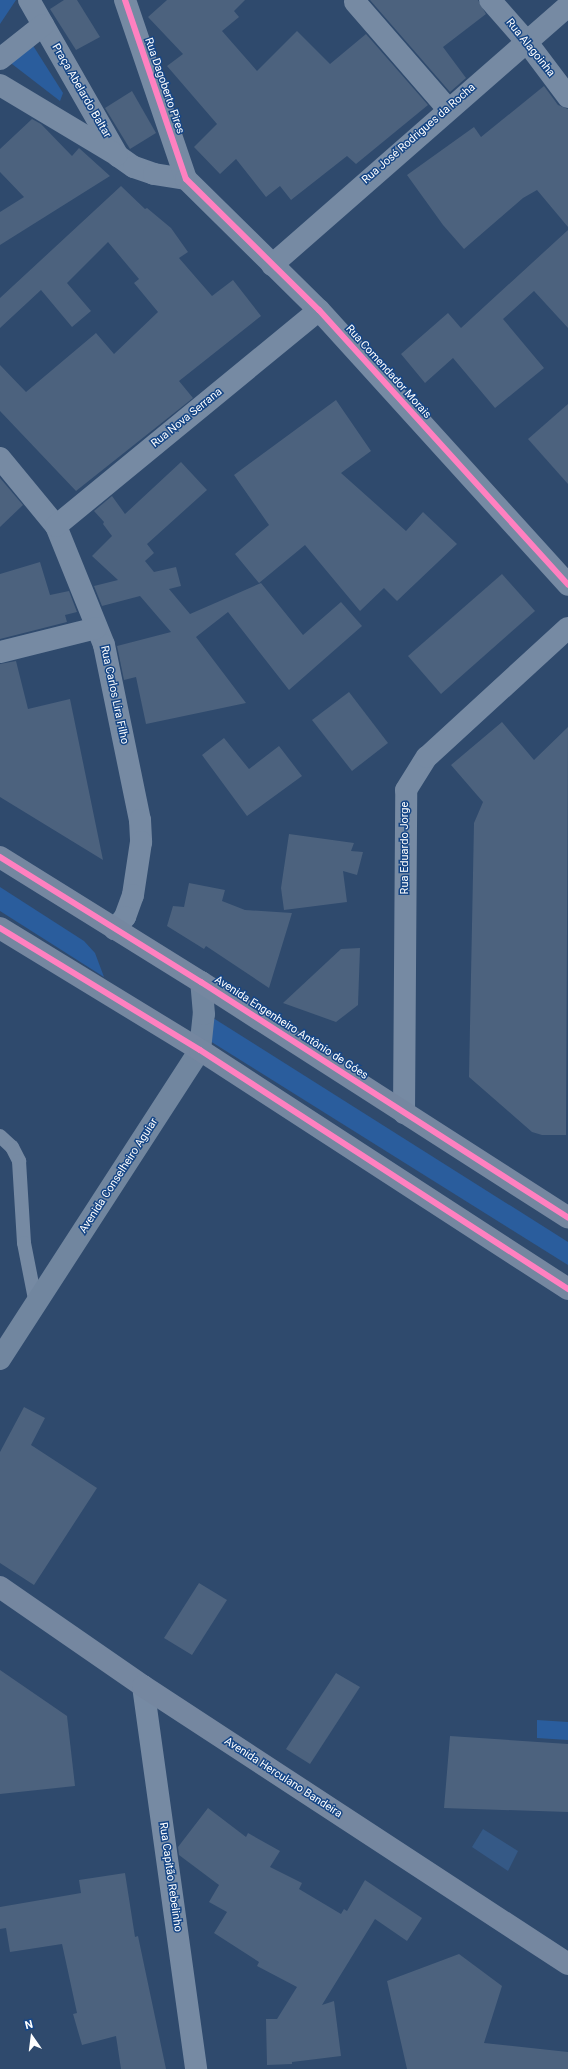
<!DOCTYPE html>
<meta charset="utf-8">
<style>
body{margin:0}
#map{position:relative;width:568px;height:2069px;overflow:hidden;background:#2f4a6d;font-family:Roboto,sans-serif}
div>[style]{position:absolute}
[style*='--x']{left:calc(var(--x)*1px);top:calc(var(--y)*1px);width:calc(var(--w)*1px);rotate:calc(var(--a)*1deg)}
.green>*{inset:0;background:#2a5d9d}
.water>*{inset:0;background:#355986}
.building>*{inset:0;background:#4c627e}
.service>*{height:14px;margin:-7px;padding:0 7px;transform-origin:7px;border-radius:7px;background:#768aa3}
.minor>*{height:22px;margin:-11px;padding:0 11px;transform-origin:11px;border-radius:11px;background:#768aa3}
.secondary>*{height:22px;margin:-11px;padding:0 11px;transform-origin:11px;border-radius:11px;background:#71869f}
.primary>*{height:22px;margin:-11px;padding:0 11px;transform-origin:11px;border-radius:11px;background:#7587a0}
.cycleway>*{height:6px;margin:-3px;padding:0 3px;transform-origin:3px;border-radius:3px;background:#ff80c0}
span{translate:-50% -50%;white-space:nowrap;text-align:center;line-height:1.15;-webkit-text-stroke:3px #164686;paint-order:stroke}
.street-label{font-size:11px;color:#fff}
.north{position:absolute;left:12px;top:2017px;width:40px;height:40px;-webkit-text-stroke:3px #164686;paint-order:stroke;rotate:346deg;font-size:11px;font-weight:700;line-height:16px;text-align:center;color:#fff}
.north::after{content:'';display:block;margin:auto;width:14px;height:18px;background:#fff;clip-path:polygon(50% 0,100% 100%,50% 72%,0 100%)}
</style>
<div id="map">
<div class="green">
<div style="clip-path:polygon(0 0,16px 0,0 24px)"></div>
<div style="clip-path:polygon(32px 44px,63px 93px,60px 101px,12px 64px,11px 61px)"></div>
<div style="clip-path:polygon(0 887px,84px 941px,95px 953px,104px 977px,0 911px)"></div>
<div style="clip-path:polygon(210px 1016px,568px 1242px,568px 1265px,210px 1041px)"></div>
<div style="clip-path:polygon(537px 1720px,568px 1722px,568px 1740px,537px 1738px)"></div>
</div>
<div class="water">
<div style="clip-path:polygon(483px 1829px,518px 1851px,508px 1871px,472px 1847px)"></div>
</div>
<div class="building">
<div style="clip-path:polygon(64px 0,77px 0,100px 37px,76px 50px,50px 9px)"></div>
<div style="clip-path:polygon(167px 0,245px 0,234px 11px,239px 17px,222px 31px,257px 71px,297px 31px,330px 64px,366px 34px,428px 105px,356px 164px,347px 156px,291px 200px,280px 186px,266px 197px,236px 159px,220px 174px,194px 147px,217px 124px,167px 66px,183px 54px,148px 17px)"></div>
<div style="clip-path:polygon(370px 0,478px 0,486px 14px,443px 47px,466px 78px,450px 92px)"></div>
<div style="clip-path:polygon(544px 86px,558px 105px,568px 109px,568px 227px,537px 190px,523px 198px,464px 249px,443px 225px,407px 175px,474px 127px,481px 137px)"></div>
<div style="clip-path:polygon(132px 91px,156px 133px,130px 149px,105px 108px)"></div>
<div style="clip-path:polygon(32px 119px,41px 124px,72px 156px,79px 148px,110px 176px,0 245px,0 212px,24px 197px,0 172px,0 149px)"></div>
<div style="clip-path:polygon(121px 186px,145px 209px,147px 208px,171px 228px,188px 252px,179px 258px,212px 296px,233px 280px,261px 316px,179px 381px,193px 398px,76px 491px,0 411px,0 365px,26px 392px,96px 333px,114px 354px,158px 312px,134px 283px,139px 279px,108px 242px,67px 283px,91px 311px,72px 327px,41px 290px,0 328px,0 298px)"></div>
<div style="clip-path:polygon(568px 230px,568px 328px,534px 291px,503px 319px,544px 368px,495px 408px,453px 358px,425px 383px,401px 354px,448px 313px,461px 328px)"></div>
<div style="clip-path:polygon(336px 400px,371px 451px,341px 473px,406px 531px,423px 512px,457px 544px,397px 601px,384px 588px,360px 611px,305px 545px,259px 583px,235px 554px,269px 525px,234px 475px)"></div>
<div style="clip-path:polygon(568px 404px,568px 484px,528px 439px)"></div>
<div style="clip-path:polygon(181px 462px,207px 490px,147px 544px,154px 553px,145px 561px,154px 572px,176px 567px,181px 586px,169px 589px,190px 614px,261px 583px,303px 635px,341px 602px,362px 626px,289px 690px,228px 612px,196px 637px,246px 703px,146px 724px,136px 677px,124px 680px,117px 646px,171px 632px,140px 596px,102px 606px,94px 586px,118px 580px,92px 556px,112px 536px,103px 524px,104px 522px,94px 511px,112px 496px,125px 514px)"></div>
<div style="clip-path:polygon(0 478px,23px 505px,0 527px)"></div>
<div style="clip-path:polygon(40px 562px,50px 595px,69px 591px,77px 612px,65px 615px,67px 622px,0 639px,0 574px)"></div>
<div style="clip-path:polygon(502px 574px,535px 611px,441px 694px,408px 656px)"></div>
<div style="clip-path:polygon(16px 661px,28px 709px,70px 699px,103px 860px,0 797px,0 664px)"></div>
<div style="clip-path:polygon(349px 692px,388px 743px,352px 771px,312px 720px)"></div>
<div style="clip-path:polygon(502px 722px,534px 760px,568px 727px,566px 1135px,542px 1135px,532px 1132px,469px 1077px,474px 823px,483px 802px,451px 765px)"></div>
<div style="clip-path:polygon(224px 738px,249px 769px,279px 746px,302px 776px,247px 816px,202px 755px)"></div>
<div style="clip-path:polygon(289px 834px,354px 843px,351px 851px,363px 852px,357px 875px,343px 871px,347px 902px,284px 910px,281px 888px)"></div>
<div style="clip-path:polygon(189px 883px,225px 890px,222px 901px,245px 910px,292px 913px,269px 988px,206px 946px,204px 949px,167px 926px,173px 906px,184px 907px)"></div>
<div style="clip-path:polygon(360px 948px,358px 1005px,336px 1022px,283px 1003px,341px 949px)"></div>
<div style="clip-path:polygon(24px 1407px,45px 1418px,31px 1445px,97px 1488px,34px 1585px,0 1563px,0 1452px)"></div>
<div style="clip-path:polygon(199px 1583px,227px 1600px,192px 1655px,164px 1638px)"></div>
<div style="clip-path:polygon(0 1670px,67px 1716px,75px 1786px,0 1794px)"></div>
<div style="clip-path:polygon(336px 1673px,360px 1687px,310px 1764px,286px 1749px)"></div>
<div style="clip-path:polygon(450px 1736px,568px 1744px,568px 1812px,444px 1808px)"></div>
<div style="clip-path:polygon(208px 1808px,246px 1837px,248px 1833px,280px 1851px,270px 1867px,302px 1883px,299px 1889px,341px 1914px,344px 1909px,347px 1911px,365px 1880px,422px 1918px,407px 1941px,375px 1919px,322px 2005px,334px 2001px,341px 2056px,292px 2062px,292px 2064px,267px 2065px,266px 2019px,277px 2019px,297px 1987px,257px 1966px,259px 1962px,214px 1933px,227px 1912px,209px 1902px,219px 1885px,179px 1855px,178px 1847px)"></div>
<div style="clip-path:polygon(125px 1873px,135px 1937px,138px 1936px,166px 2069px,121px 2069px,116px 2036px,82px 2045px,73px 2014px,77px 2013px,62px 1944px,10px 1952px,6px 1928px,0 1929px,0 1907px,81px 1893px,79px 1880px)"></div>
<div style="clip-path:polygon(459px 1954px,502px 1986px,484px 2043px,568px 2052px,568px 2069px,407px 2069px,387px 1981px)"></div>
</div>
<div class="service">
<div style="--x:0;--y:1136;--w:16;--a:43"></div>
<div style="--x:12;--y:1147;--w:16;--a:63"></div>
<div style="--x:19;--y:1161;--w:82;--a:86.5"></div>
<div style="--x:24;--y:1243;--w:62;--a:78.9"></div>
</div>
<div class="minor">
<div style="--x:29;--y:0;--w:180;--a:60.3"></div>
<div style="--x:118;--y:156;--w:19;--a:35"></div>
<div style="--x:134;--y:167;--w:21;--a:19"></div>
<div style="--x:154;--y:174;--w:32;--a:9"></div>
<div style="--x:125;--y:0;--w:189;--a:71.2"></div>
<div style="--x:186;--y:179;--w:187;--a:44.6"></div>
<div style="--x:319;--y:310;--w:371;--a:47.8"></div>
<div style="--x:490;--y:0;--w:55;--a:48.7"></div>
<div style="--x:526;--y:41;--w:70;--a:53.1"></div>
<div style="--x:355;--y:2;--w:142;--a:49"></div>
<div style="--x:0;--y:59;--w:55;--a:-38.3"></div>
<div style="--x:0;--y:85;--w:136;--a:30.9"></div>
<div style="--x:272;--y:265;--w:393;--a:-41.2"></div>
<div style="--x:0;--y:458;--w:88;--a:50.5"></div>
<div style="--x:56;--y:526;--w:128;--a:68"></div>
<div style="--x:104;--y:645;--w:179;--a:78.4"></div>
<div style="--x:140;--y:820;--w:22;--a:87"></div>
<div style="--x:141;--y:842;--w:54;--a:98.6"></div>
<div style="--x:133;--y:895;--w:23;--a:110"></div>
<div style="--x:125;--y:917;--w:16;--a:130"></div>
<div style="--x:56;--y:526;--w:340;--a:-39.4"></div>
<div style="--x:0;--y:652;--w:99;--a:-14"></div>
<div style="--x:404;--y:1113;--w:323;--a:-89.6"></div>
<div style="--x:406;--y:790;--w:39;--a:-58"></div>
<div style="--x:427;--y:757;--w:191;--a:-42.5"></div>
<div style="--x:143;--y:1686;--w:387;--a:82.1"></div>
</div>
<div class="secondary">
<div style="--x:0;--y:1359;--w:368;--a:-57.1"></div>
<div style="--x:200;--y:1050;--w:36;--a:-84"></div>
<div style="--x:204;--y:1014;--w:32;--a:-95"></div>
</div>
<div class="primary">
<div style="--x:0;--y:857;--w:237;--a:31.9"></div>
<div style="--x:201;--y:982;--w:436;--a:32.7"></div>
<div style="--x:0;--y:928;--w:234;--a:31.4"></div>
<div style="--x:200;--y:1050;--w:439;--a:33"></div>
<div style="--x:0;--y:1587;--w:174;--a:34.7"></div>
<div style="--x:143;--y:1686;--w:508;--a:33.19"></div>
</div>
<div class="cycleway">
<div style="--x:125;--y:0;--w:189;--a:71.2"></div>
<div style="--x:186;--y:179;--w:187;--a:44.6"></div>
<div style="--x:319;--y:310;--w:371;--a:47.8"></div>
<div style="--x:0;--y:857;--w:237;--a:31.9"></div>
<div style="--x:201;--y:982;--w:436;--a:32.7"></div>
<div style="--x:0;--y:928;--w:234;--a:31.4"></div>
<div style="--x:200;--y:1050;--w:439;--a:33"></div>
</div>
<div class="street-label">
<span style="left:530px;top:48px;rotate:51deg">Rua Alagoinha</span>
<span style="left:164px;top:86px;rotate:71deg">Rua Dagoberto Pires</span>
<span style="left:81px;top:91px;rotate:60deg">Praça Abelardo Baltar</span>
<span style="left:419px;top:134px;rotate:-41deg">Rua José Rodrigues da Rocha</span>
<span style="left:388px;top:372px;rotate:48deg">Rua Comendador Morais</span>
<span style="left:187px;top:418px;rotate:-39deg">Rua Nova Serrana</span>
<span style="left:114px;top:695px;rotate:78deg">Rua Carlos Lira Filho</span>
<span style="left:405px;top:848px;rotate:-90deg">Rua Eduardo Jorge</span>
<span style="left:291px;top:1028px;rotate:33deg">Avenida Engenheiro Antônio de Góes</span>
<span style="left:119px;top:1176px;rotate:-57deg">Avenida Conselheiro Aguiar</span>
<span style="left:283px;top:1778px;rotate:33deg">Avenida Herculano Bandeira</span>
<span style="left:170px;top:1877px;rotate:82deg">Rua Capitão Rebelinho</span>
</div>
<div class="north">N</div>
</div>
